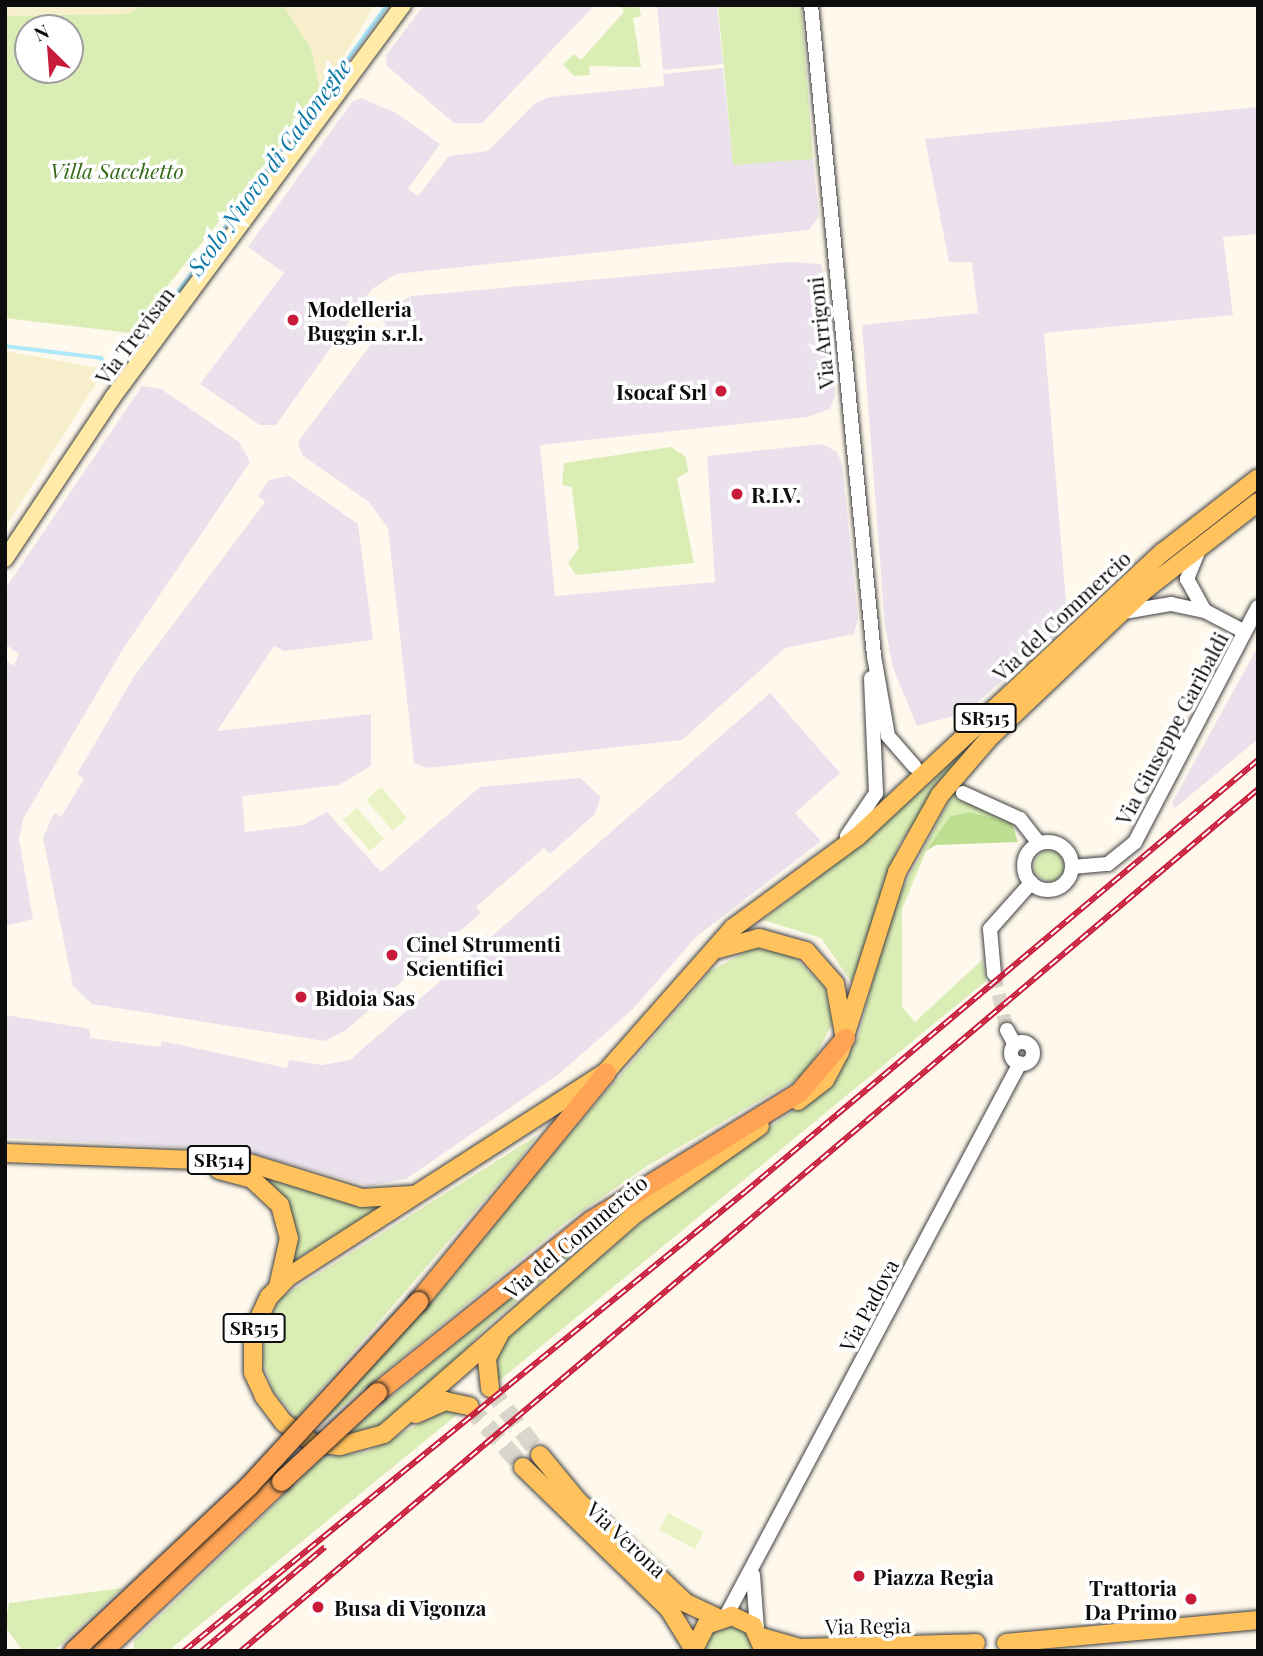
<!DOCTYPE html>
<style>
body{margin:0}
#map{position:relative;width:1263px;height:1656px;overflow:hidden;background:#fff9ed;font-family:"Playfair Display",serif}
div>[style]{position:absolute}
[style*='--x']{left:calc(var(--x)*1px);top:calc(var(--y)*1px);width:calc(var(--w)*1px);rotate:calc(var(--a)*1deg)}
.industrial>*{inset:0;background:#eae1ed}
.farmland>*{inset:0;background:#f7eecb}
.green>*{inset:0;background:#d9edb4}
.round{border-radius:50%}
.forest>*{inset:0;background:#bedf92}
.pitch>*{inset:0;background:#e9f3c6}
.stream>*{height:3.5px;margin:-1.75px;padding:0 1.75px;transform-origin:1.75px;border-radius:1.75px;background:#ade8fb}
.tertiary-tunnel>*{height:14px;margin-top:-7px;transform-origin:0;background:repeating-linear-gradient(90deg,#dbd6cb 0 14px,transparent 0 21px)}
.primary-tunnel>*{height:18px;margin-top:-9px;transform-origin:0;background:repeating-linear-gradient(90deg,#dbd6cb 0 18px,transparent 0 27px)}
.roads{filter:drop-shadow(0 0 2px #404040) drop-shadow(0 0 2px #404040)}
.tertiary>*{height:14px;margin:-7px;padding:0 7px;transform-origin:7px;border-radius:7px;background:#fff}
.tertiary>.ring{margin:-7px;padding:0;box-sizing:content-box;background:none;border:14px solid #fff;border-radius:50%}
.secondary>*{height:16px;margin:-8px;padding:0 8px;transform-origin:8px;border-radius:8px;background:#ffeaa8}
.primary>*{height:18px;margin:-9px;padding:0 9px;transform-origin:9px;border-radius:9px;background:#ffc25d}
.trunk>*{height:19px;margin:-9.5px;padding:0 9.5px;transform-origin:9.5px;border-radius:9.5px;background:#ffa454}
.rail>*{height:6px;margin-top:-3px;transform-origin:0;background:repeating-linear-gradient(90deg,#fff 0 10px,#c81a39 0 20px);box-sizing:border-box;border-block:2px solid #c81a39}
.bridges{filter:drop-shadow(0 0 2px #1e1e1e) drop-shadow(0 0 2px #1e1e1e)}
.trunk-bridge>*{height:19px;margin:-9.5px;padding:0 9.5px;transform-origin:9.5px;border-radius:9.5px;background:#ffa454}
.dots>*{width:19px;height:19px;translate:-50% -50%;box-sizing:border-box;border:4px solid #fff;border-radius:50%}
span{translate:-50% -50%;white-space:nowrap;text-align:center;line-height:1.15;-webkit-text-stroke:7px #fff;paint-order:stroke}
.shield-label span{padding:2px 5px;background:#fff;border:2px solid;border-radius:5px;-webkit-text-stroke-width:0}
.shield-label{font-size:19px;color:#0d0d0d;font-weight:700}
.park-label{font-size:21px;color:#346a18;font-style:italic}
.poi-label{font-size:21px;color:#0d0d0d;font-weight:700}
.left{translate:0 -50%;text-align:left}
.right{translate:-100% -50%;text-align:right}
.street-label{font-size:21px;color:#0d0d0d}
.water-label{font-size:23px;color:#0d79a9;font-style:italic}
.frame{position:absolute;inset:0;border:7px solid #0d0d0d;pointer-events:none}
.north{position:absolute;left:14px;top:14px;width:70px;height:70px;box-sizing:border-box;background:#fff;border:2px solid #9e9e9e;border-radius:50%;rotate:335deg;font-size:19px;font-weight:700;line-height:28px;text-align:center;color:#0d0d0d}
.north::after{content:'';display:block;margin:auto;width:24px;height:32px;background:#c81a39;clip-path:polygon(50% 0,100% 100%,50% 72%,0 100%)}
</style>
<div id="map">
<div class="industrial">
<div style="clip-path:polygon(424px 5px,595px 5px,482px 123px,454px 123px,387px 66px,386px 55px)"></div>
<div style="clip-path:polygon(657px 5px,717px 5px,723px 64px,663px 70px)"></div>
<div style="clip-path:polygon(723px 68px,733px 164px,813px 159px,819px 216px,809px 230px,396px 274px,372px 289px,276px 425px,260px 425px,200px 384px,284px 273px,248px 247px,352px 102px,361px 98px,396px 113px,440px 144px,408px 189px,418px 196px,449px 156px,488px 151px,534px 104px,550px 97px,664px 86px,663px 74px)"></div>
<div style="clip-path:polygon(1258px 107px,1258px 234px,1223px 237px,1233px 315px,1044px 333px,1067px 615px,1057px 633px,965px 713px,917px 726px,893px 668px,885px 626px,862px 325px,978px 313px,972px 262px,949px 262px,925px 139px)"></div>
<div style="clip-path:polygon(788px 262px,821px 264px,832px 312px,835px 396px,830px 409px,807px 417px,540px 445px,555px 596px,715px 582px,707px 456px,822px 444px,836px 451px,842px 463px,858px 618px,854px 634px,785px 648px,682px 740px,427px 768px,414px 763px,388px 528px,369px 502px,302px 455px,298px 442px,386px 324px,381px 320px,388px 308px,412px 296px)"></div>
<div style="clip-path:polygon(142px 386px,161px 389px,239px 442px,250px 462px,123px 649px,23px 819px,19px 839px,33px 919px,5px 926px,5px 660px,14px 666px,19px 654px,5px 644px,5px 589px)"></div>
<div style="clip-path:polygon(289px 476px,358px 524px,373px 640px,284px 651px,274px 646px,217px 731px,371px 714px,371px 766px,339px 785px,242px 796px,245px 832px,303px 825px,327px 812px,381px 872px,480px 787px,580px 778px,601px 797px,595px 814px,550px 854px,544px 848px,476px 907px,481px 913px,345px 1031px,324px 1041px,92px 1004px,73px 986px,43px 838px,54px 813px,61px 817px,84px 779px,77px 774px,135px 675px,265px 502px,258px 496px,269px 480px)"></div>
<div style="clip-path:polygon(1258px 646px,1258px 739px,1175px 808px,1172px 803px)"></div>
<div style="clip-path:polygon(770px 693px,840px 773px,795px 813px,821px 841px,696px 937px,633px 1009px,559px 1074px,406px 1179px,369px 1186px,244px 1151px,5px 1138px,5px 1015px,90px 1029px,90px 1038px,160px 1047px,162px 1041px,287px 1068px,289px 1060px,322px 1065px,350px 1060px)"></div>
</div>
<div class="farmland">
<div style="clip-path:polygon(5px 5px,144px 5px,126px 14px,5px 16px)"></div>
<div style="clip-path:polygon(283px 5px,375px 5px,321px 93px,311px 49px)"></div>
<div style="clip-path:polygon(5px 351px,105px 369px,5px 528px)"></div>
</div>
<div class="green">
<div style="clip-path:polygon(evenodd,144px 5px,283px 5px,311px 49px,321px 93px,130px 333px,5px 318px,5px 16px,126px 14px,144px 5px,28px 28px,70px 28px,70px 70px,28px 70px,28px 28px)"></div>
<div style="clip-path:polygon(621px 5px,639px 7px,641px 16px,633px 18px,641px 67px,589px 66px,590px 75px,574px 76px,563px 64px,574px 54px,581px 60px,624px 12px)"></div>
<div style="clip-path:polygon(718px 5px,801px 5px,813px 159px,733px 165px)"></div>
<div style="clip-path:polygon(671px 447px,686px 457px,688px 472px,677px 478px,694px 563px,576px 575px,568px 563px,579px 548px,572px 487px,562px 485px,564px 463px)"></div>
<div style="clip-path:polygon(969px 744px,898px 846px,852px 983px,821px 938px,763px 920px,875px 833px)"></div>
<div style="clip-path:polygon(953px 794px,1012px 823px,969px 812px,950px 816px,926px 851px,902px 909px,902px 1007px,915px 1022px,982px 960px,986px 981px,494px 1385px,491px 1369px,503px 1339px,664px 1204px,837px 1079px,858px 1038px,890px 912px)"></div>
<div class="round" style="left:1034px;top:851px;width:30px;height:30px"></div>
<div style="clip-path:polygon(753px 948px,792px 955px,824px 987px,833px 1022px,807px 1073px,647px 1166px,566px 1222px,321px 1424px,710px 971px)"></div>
<div style="clip-path:polygon(536px 1136px,522px 1156px,296px 1418px,273px 1390px,263px 1361px,265px 1333px,280px 1298px)"></div>
<div style="clip-path:polygon(251px 1169px,364px 1205px,379px 1208px,295px 1260px,295px 1228px,285px 1199px)"></div>
<div style="clip-path:polygon(632px 1204px,491px 1323px,424px 1392px,385px 1423px,348px 1434px,522px 1286px)"></div>
<div style="clip-path:polygon(447px 1409px,459px 1413px,168px 1651px,134px 1651px,134px 1641px,323px 1458px,367px 1452px)"></div>
<div style="clip-path:polygon(122px 1588px,54px 1651px,23px 1651px,5px 1627px,9px 1603px)"></div>
<div style="clip-path:polygon(714px 1624px,747px 1626px,758px 1651px,700px 1651px)"></div>
</div>
<div class="forest">
<div style="clip-path:polygon(969px 812px,1012px 823px,1018px 842px,936px 845px,926px 851px,950px 816px)"></div>
</div>
<div class="pitch">
<div style="clip-path:polygon(381px 787px,407px 818px,393px 831px,366px 800px)"></div>
<div style="clip-path:polygon(357px 808px,384px 839px,370px 851px,343px 820px)"></div>
<div style="clip-path:polygon(668px 1513px,704px 1532px,695px 1549px,659px 1530px)"></div>
</div>
<div class="stream">
<div style="--x:151;--y:329;--w:401;--a:-53.9"></div>
<div style="--x:5;--y:346;--w:97;--a:7.1"></div>
<div style="--x:101;--y:358;--w:17;--a:54"></div>
</div>
<div class="tertiary-tunnel">
<div style="--x:994;--y:974;--w:57;--a:76.9"></div>
</div>
<div class="primary-tunnel">
<div style="--x:490;--y:1388;--w:84;--a:53.3"></div>
<div style="--x:469;--y:1406;--w:81;--a:48.5"></div>
</div>
<div class="roads">
<div class="tertiary">
<div style="--x:811;--y:5;--w:654;--a:84.47"></div>
<div style="--x:874;--y:656;--w:81;--a:80.1"></div>
<div style="--x:888;--y:736;--w:40;--a:49"></div>
<div style="--x:1200;--y:547;--w:35;--a:112"></div>
<div style="--x:1187;--y:579;--w:35;--a:61"></div>
<div style="--x:1124;--y:612;--w:48;--a:-9.7"></div>
<div style="--x:1171;--y:604;--w:35;--a:12"></div>
<div style="--x:1205;--y:611;--w:45;--a:27.7"></div>
<div style="--x:963;--y:793;--w:63;--a:24.5"></div>
<div style="--x:1020;--y:819;--w:31;--a:52"></div>
<div style="--x:847;--y:836;--w:52;--a:-56"></div>
<div style="--x:876;--y:793;--w:115;--a:-92.5"></div>
<div class="ring" style="left:1024px;top:842px;width:34px;height:34px"></div>
<div style="--x:1072;--y:867;--w:36;--a:-5"></div>
<div style="--x:1108;--y:864;--w:35;--a:-39"></div>
<div style="--x:1135;--y:842;--w:265;--a:-62.4"></div>
<div style="--x:994;--y:974;--w:45;--a:-95.1"></div>
<div style="--x:990;--y:929;--w:62;--a:-48.3"></div>
<div style="--x:1007;--y:1030;--w:17;--a:62"></div>
<div class="ring" style="left:1011px;top:1042px;width:8px;height:8px"></div>
<div style="--x:753;--y:1575;--w:55;--a:85.8"></div>
<div style="--x:726;--y:1616;--w:626;--a:-62"></div>
</div>
<div class="secondary">
<div style="--x:5;--y:559;--w:195;--a:-56.3"></div>
<div style="--x:113;--y:397;--w:488;--a:-53.5"></div>
</div>
<div class="primary">
<div style="--x:718;--y:949;--w:42;--a:-15"></div>
<div style="--x:759;--y:938;--w:49;--a:15.5"></div>
<div style="--x:806;--y:951;--w:44;--a:48.7"></div>
<div style="--x:835;--y:984;--w:51;--a:79.8"></div>
<div style="--x:798;--y:1101;--w:34;--a:-38"></div>
<div style="--x:825;--y:1080;--w:32;--a:-62"></div>
<div style="--x:840;--y:1052;--w:189;--a:-72.4"></div>
<div style="--x:897;--y:872;--w:88;--a:-60.8"></div>
<div style="--x:940;--y:795;--w:77;--a:-49.2"></div>
<div style="--x:990;--y:737;--w:215;--a:-43.5"></div>
<div style="--x:1146;--y:589;--w:142;--a:-37.8"></div>
<div style="--x:760;--y:1126;--w:154;--a:144.8"></div>
<div style="--x:634;--y:1215;--w:332;--a:138.8"></div>
<div style="--x:384;--y:1434;--w:46;--a:164.7"></div>
<div style="--x:340;--y:1446;--w:27;--a:-174"></div>
<div style="--x:313;--y:1443;--w:35;--a:-145"></div>
<div style="--x:284;--y:1423;--w:34;--a:-127"></div>
<div style="--x:264;--y:1396;--w:26;--a:-115"></div>
<div style="--x:253;--y:1372;--w:41;--a:-90"></div>
<div style="--x:253;--y:1331;--w:38;--a:-65"></div>
<div style="--x:269;--y:1297;--w:28;--a:-46"></div>
<div style="--x:288;--y:1277;--w:378;--a:-32.8"></div>
<div style="--x:606;--y:1072;--w:192;--a:-48.6"></div>
<div style="--x:733;--y:928;--w:154;--a:-36.3"></div>
<div style="--x:857;--y:837;--w:418;--a:-43"></div>
<div style="--x:1163;--y:552;--w:120;--a:-37.9"></div>
<div style="--x:5;--y:1153;--w:241;--a:2.1"></div>
<div style="--x:246;--y:1162;--w:121;--a:17.2"></div>
<div style="--x:362;--y:1198;--w:50;--a:-3.4"></div>
<div style="--x:219;--y:1170;--w:34;--a:15"></div>
<div style="--x:252;--y:1179;--w:38;--a:43"></div>
<div style="--x:280;--y:1205;--w:34;--a:75"></div>
<div style="--x:289;--y:1238;--w:50;--a:102.7"></div>
<div style="--x:490;--y:1388;--w:30;--a:-96"></div>
<div style="--x:487;--y:1358;--w:26;--a:-62"></div>
<div style="--x:416;--y:1414;--w:32;--a:-24"></div>
<div style="--x:445;--y:1401;--w:25;--a:12"></div>
<div style="--x:540;--y:1455;--w:60;--a:50.4"></div>
<div style="--x:578;--y:1501;--w:149;--a:43.4"></div>
<div style="--x:686;--y:1603;--w:35;--a:25"></div>
<div style="--x:523;--y:1467;--w:204;--a:44.2"></div>
<div style="--x:669;--y:1609;--w:46;--a:58.4"></div>
<div style="--x:761;--y:1637;--w:41;--a:15.8"></div>
<div style="--x:800;--y:1648;--w:176;--a:-1.6"></div>
<div style="--x:1006;--y:1643;--w:253;--a:-5.2"></div>
<div style="--x:693;--y:1651;--w:29;--a:-63"></div>
<div style="--x:706;--y:1625;--w:28;--a:-19"></div>
<div style="--x:732;--y:1616;--w:23;--a:25"></div>
<div style="--x:753;--y:1626;--w:27;--a:66"></div>
</div>
<div class="trunk">
<div style="--x:418;--y:1301;--w:296;--a:-50.6"></div>
<div style="--x:377;--y:1392;--w:275;--a:-38.8"></div>
<div style="--x:591;--y:1220;--w:244;--a:-31.6"></div>
<div style="--x:799;--y:1092;--w:71;--a:-49.6"></div>
<div style="--x:102;--y:1651;--w:247;--a:-43.5"></div>
</div>
</div>
<div class="rail">
<div style="--x:184;--y:1651;--w:725;--a:-39.29"></div>
<div style="--x:745;--y:1192;--w:671;--a:-40.1"></div>
<div style="--x:202;--y:1651;--w:161;--a:-40.2"></div>
<div style="--x:241;--y:1651;--w:1333;--a:-40.28"></div>
</div>
<div class="bridges">
<div class="trunk-bridge">
<div style="--x:281;--y:1481;--w:131;--a:-42.8"></div>
<div style="--x:73;--y:1651;--w:242;--a:-43.3"></div>
<div style="--x:249;--y:1485;--w:250;--a:-47.4"></div>
</div>
</div>
<div class="dots">
<div style="left:293px;top:320px;background:#c81a39"></div>
<div style="left:721px;top:391px;background:#c81a39"></div>
<div style="left:737px;top:494px;background:#c81a39"></div>
<div style="left:392px;top:955px;background:#c81a39"></div>
<div style="left:301px;top:997px;background:#c81a39"></div>
<div style="left:859px;top:1576px;background:#c81a39"></div>
<div style="left:1191px;top:1599px;background:#c81a39"></div>
<div style="left:318px;top:1607px;background:#c81a39"></div>
</div>
<div class="shield-label">
<span style="left:985px;top:718px">SR515</span>
<span style="left:219px;top:1160px">SR514</span>
<span style="left:254px;top:1328px">SR515</span>
</div>
<div class="park-label">
<span style="left:117px;top:170px">Villa Sacchetto</span>
</div>
<div class="poi-label">
<span class="left" style="left:307px;top:320px">Modelleria<br>Buggin s.r.l.</span>
<span class="right" style="left:707px;top:391px">Isocaf Srl</span>
<span class="left" style="left:751px;top:494px">R.I.V.</span>
<span class="left" style="left:406px;top:955px">Cinel Strumenti<br>Scientifici</span>
<span class="left" style="left:315px;top:997px">Bidoia Sas</span>
<span class="left" style="left:873px;top:1576px">Piazza Regia</span>
<span class="right" style="left:1177px;top:1599px">Trattoria<br>Da Primo</span>
<span class="left" style="left:334px;top:1607px">Busa di Vigonza</span>
</div>
<div class="street-label">
<span style="left:820px;top:333px;rotate:-96deg">Via Arrigoni</span>
<span style="left:134px;top:335px;rotate:-53deg">Via Trevisan</span>
<span style="left:1061px;top:615px;rotate:-43deg">Via del Commercio</span>
<span style="left:1171px;top:728px;rotate:-62deg">Via Giuseppe Garibaldi</span>
<span style="left:575px;top:1236px;rotate:-40deg">Via del Commercio</span>
<span style="left:868px;top:1305px;rotate:-62deg">Via Padova</span>
<span style="left:627px;top:1539px;rotate:43deg">Via Verona</span>
<span style="left:868px;top:1625px;rotate:-1deg">Via Regia</span>
</div>
<div class="water-label">
<span style="left:269px;top:167px;rotate:-54deg">Scolo Nuovo di Cadoneghe</span>
</div>
<div class="frame"></div>
<div class="north">N</div>
</div>
